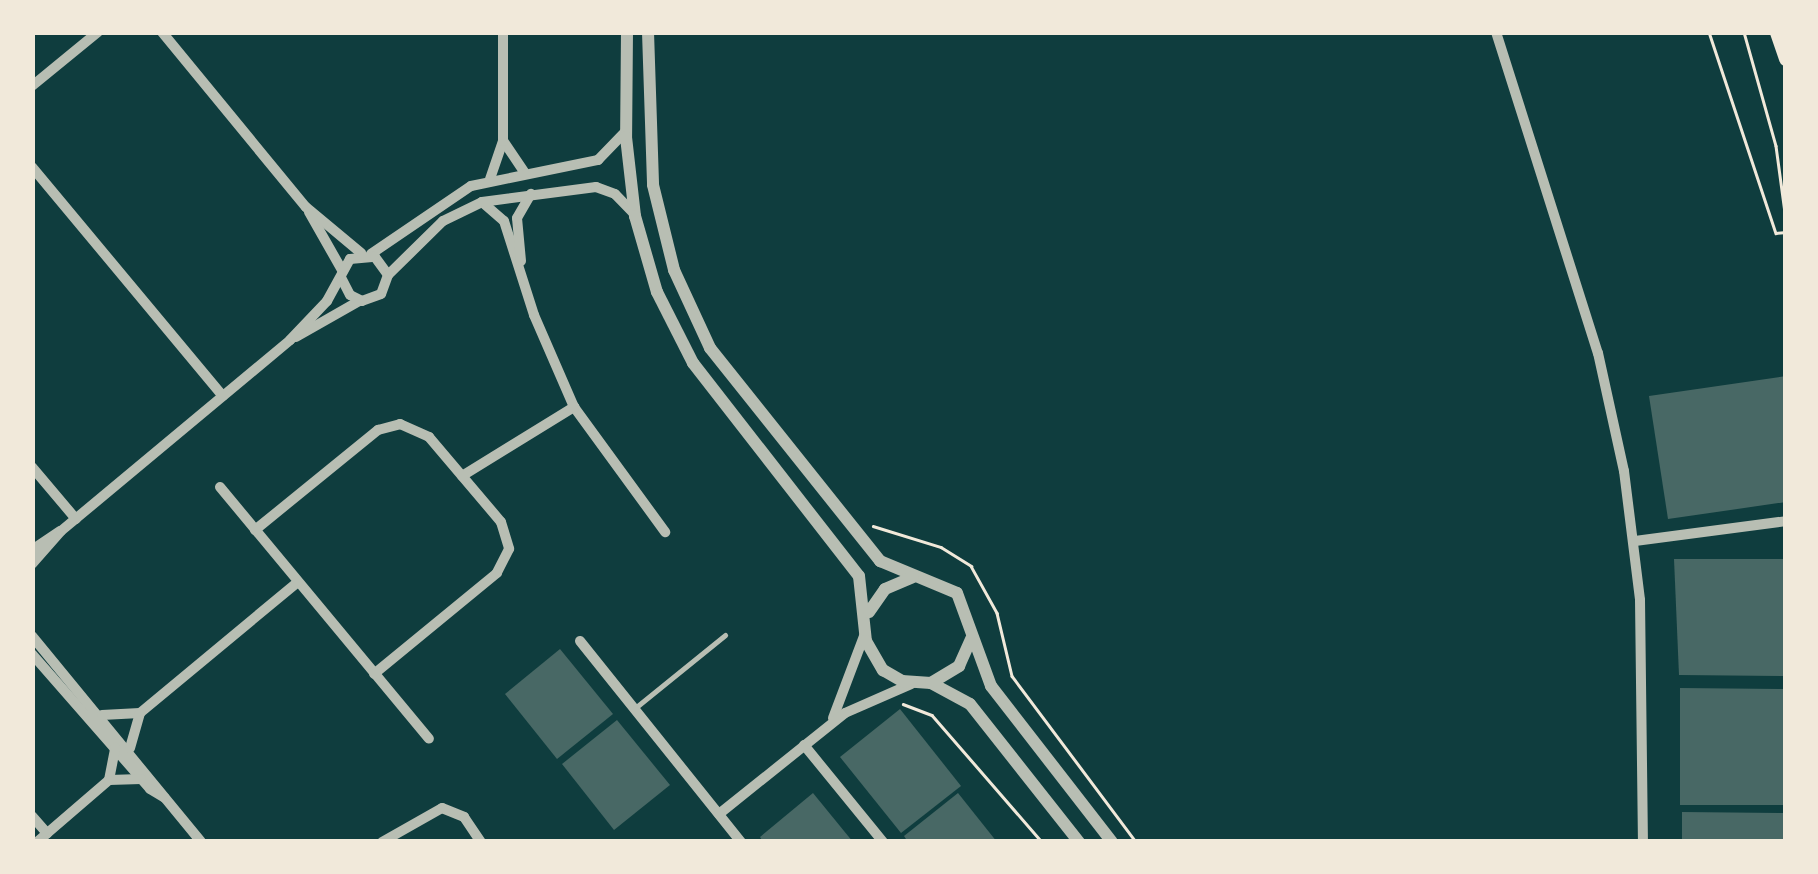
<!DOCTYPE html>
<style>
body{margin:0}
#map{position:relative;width:1818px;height:874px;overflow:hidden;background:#0f3d3e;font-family:Overpass,sans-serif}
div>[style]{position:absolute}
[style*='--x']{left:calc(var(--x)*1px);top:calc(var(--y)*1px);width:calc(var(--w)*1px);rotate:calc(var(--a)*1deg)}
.building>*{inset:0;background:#486865}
.path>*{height:2.5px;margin:-1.25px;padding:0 1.25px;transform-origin:1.25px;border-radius:1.25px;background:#f1e9da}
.service>*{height:5px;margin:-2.5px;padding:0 2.5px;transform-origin:2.5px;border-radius:2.5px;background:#b8beb3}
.minor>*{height:10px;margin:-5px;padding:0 5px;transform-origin:5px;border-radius:5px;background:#b8beb3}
.tertiary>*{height:12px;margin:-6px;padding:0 6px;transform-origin:6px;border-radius:6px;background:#b8beb3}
.secondary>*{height:15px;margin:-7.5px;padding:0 7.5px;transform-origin:7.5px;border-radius:7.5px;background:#f1e9da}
span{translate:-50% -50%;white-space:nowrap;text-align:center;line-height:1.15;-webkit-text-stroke:8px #f1e9da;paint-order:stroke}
.frame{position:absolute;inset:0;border:35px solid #f1e9da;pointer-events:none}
</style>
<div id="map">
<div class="building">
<div style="clip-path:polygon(1786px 376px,1786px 502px,1668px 519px,1649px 396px)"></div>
<div style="clip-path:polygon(1674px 559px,1786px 559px,1786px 676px,1679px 675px)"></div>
<div style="clip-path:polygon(560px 649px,613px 714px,557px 759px,505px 694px)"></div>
<div style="clip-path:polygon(1680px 688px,1786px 689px,1786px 805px,1680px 805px)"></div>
<div style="clip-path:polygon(900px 709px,961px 786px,901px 833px,840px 757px)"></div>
<div style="clip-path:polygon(617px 720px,670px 785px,614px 830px,562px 764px)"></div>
<div style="clip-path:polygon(813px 793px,853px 842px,763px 842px,760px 837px)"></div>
<div style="clip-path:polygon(958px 793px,997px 842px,908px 842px,904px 836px)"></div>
<div style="clip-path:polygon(1682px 812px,1786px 813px,1786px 842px,1682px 842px)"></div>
</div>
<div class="path">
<div style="--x:1709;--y:32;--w:212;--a:71.6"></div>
<div style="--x:1776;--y:233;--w:10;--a:-6"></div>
<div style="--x:1744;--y:32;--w:118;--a:74.3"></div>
<div style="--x:1776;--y:146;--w:75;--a:82.3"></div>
<div style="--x:873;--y:526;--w:71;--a:17.2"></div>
<div style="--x:941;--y:547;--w:36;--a:32"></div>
<div style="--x:971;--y:566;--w:54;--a:61"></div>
<div style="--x:997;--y:613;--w:65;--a:76.6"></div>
<div style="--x:1012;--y:676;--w:207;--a:53.2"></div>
<div style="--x:903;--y:704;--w:31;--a:21"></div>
<div style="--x:932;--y:715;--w:168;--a:49.1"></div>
</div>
<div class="service">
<div style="--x:635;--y:708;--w:116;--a:-39"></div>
</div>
<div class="minor">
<div style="--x:162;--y:32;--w:227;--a:50.6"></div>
<div style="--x:306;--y:207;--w:72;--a:39.9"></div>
<div style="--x:1496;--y:32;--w:337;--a:72.4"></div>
<div style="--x:1598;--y:353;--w:121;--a:77.6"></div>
<div style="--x:1624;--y:471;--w:130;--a:82.9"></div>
<div style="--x:1640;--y:600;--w:242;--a:89.3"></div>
<div style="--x:32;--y:86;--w:85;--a:-39.3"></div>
<div style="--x:504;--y:142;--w:36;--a:56"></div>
<div style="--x:32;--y:167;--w:298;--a:50.2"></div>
<div style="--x:490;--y:179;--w:40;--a:-71.1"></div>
<div style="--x:503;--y:141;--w:109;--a:-90"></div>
<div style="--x:482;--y:202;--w:29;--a:41"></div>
<div style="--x:504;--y:221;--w:99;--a:72.3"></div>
<div style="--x:534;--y:315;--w:100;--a:66.5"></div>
<div style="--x:574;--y:407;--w:155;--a:53.9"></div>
<div style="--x:309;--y:212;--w:67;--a:60.4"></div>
<div style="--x:371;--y:254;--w:121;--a:-34.2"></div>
<div style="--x:471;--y:186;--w:130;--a:-11.6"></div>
<div style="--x:598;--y:160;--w:40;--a:-46"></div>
<div style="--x:521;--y:261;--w:43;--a:-95.3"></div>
<div style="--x:517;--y:218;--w:28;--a:-60"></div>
<div style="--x:388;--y:275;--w:77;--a:-44.5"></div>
<div style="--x:443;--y:221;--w:43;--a:-26"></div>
<div style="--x:482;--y:202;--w:115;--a:-7.5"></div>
<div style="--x:596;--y:187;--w:20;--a:20"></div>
<div style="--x:615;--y:194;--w:28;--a:46"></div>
<div style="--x:296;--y:337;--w:73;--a:-29.7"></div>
<div style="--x:32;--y:467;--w:68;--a:49.8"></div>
<div style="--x:462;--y:476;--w:132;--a:-31.6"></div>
<div style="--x:220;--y:487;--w:327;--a:50.3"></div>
<div style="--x:255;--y:530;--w:159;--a:-39.1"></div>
<div style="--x:378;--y:430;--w:23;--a:-15"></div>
<div style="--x:400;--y:424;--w:32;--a:24"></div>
<div style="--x:429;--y:437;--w:111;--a:49.7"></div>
<div style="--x:501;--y:522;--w:28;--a:73"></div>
<div style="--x:509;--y:549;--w:27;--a:117"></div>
<div style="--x:497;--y:573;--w:159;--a:140.6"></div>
<div style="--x:1635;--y:541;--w:152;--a:-7.5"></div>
<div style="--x:32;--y:550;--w:34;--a:-34"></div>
<div style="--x:32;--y:564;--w:44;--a:-48.7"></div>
<div style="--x:61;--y:531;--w:298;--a:-39.8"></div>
<div style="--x:290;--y:340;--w:54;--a:-46.5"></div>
<div style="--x:327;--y:301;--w:48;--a:-61.3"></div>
<div style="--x:350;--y:259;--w:25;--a:-5"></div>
<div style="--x:375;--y:257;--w:22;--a:54"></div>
<div style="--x:388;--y:275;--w:20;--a:110"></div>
<div style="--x:381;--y:294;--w:20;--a:160"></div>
<div style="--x:362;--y:301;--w:13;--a:-153"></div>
<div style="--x:350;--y:295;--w:20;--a:-117"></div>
<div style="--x:32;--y:636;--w:266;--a:50.6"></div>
<div style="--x:580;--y:641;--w:258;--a:51.3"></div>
<div style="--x:32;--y:654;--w:179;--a:48.8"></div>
<div style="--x:150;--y:789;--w:17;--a:31"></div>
<div style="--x:102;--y:715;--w:38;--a:-3"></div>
<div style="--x:140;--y:713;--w:205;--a:-39.7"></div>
<div style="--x:833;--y:718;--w:88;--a:-69.3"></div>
<div style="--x:804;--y:745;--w:125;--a:50.8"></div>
<div style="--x:130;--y:748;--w:36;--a:-74"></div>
<div style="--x:109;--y:780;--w:33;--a:-79"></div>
<div style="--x:719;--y:814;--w:161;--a:-38.7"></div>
<div style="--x:845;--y:713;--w:72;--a:-23.7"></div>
<div style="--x:32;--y:816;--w:23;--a:49"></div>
<div style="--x:37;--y:842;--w:95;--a:-40.7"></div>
<div style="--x:109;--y:780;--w:32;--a:-2"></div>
<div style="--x:382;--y:842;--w:69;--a:-29.5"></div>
<div style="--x:442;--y:808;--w:24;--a:22"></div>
<div style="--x:464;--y:817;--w:30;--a:56"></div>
</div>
<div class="tertiary">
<div style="--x:627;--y:32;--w:105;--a:90.5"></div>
<div style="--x:626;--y:137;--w:80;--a:83.5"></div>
<div style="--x:635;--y:216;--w:79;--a:73.9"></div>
<div style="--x:657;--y:292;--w:80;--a:63.1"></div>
<div style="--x:693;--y:363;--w:270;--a:52.1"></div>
<div style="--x:859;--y:576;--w:65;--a:83.9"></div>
<div style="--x:866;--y:641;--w:34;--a:60"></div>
<div style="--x:883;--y:670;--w:22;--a:30"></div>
<div style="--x:902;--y:681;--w:29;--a:4"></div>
<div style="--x:931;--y:683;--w:33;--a:-31"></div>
<div style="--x:959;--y:666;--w:30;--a:-66"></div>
<div style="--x:648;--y:32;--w:153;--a:88.1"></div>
<div style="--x:653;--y:185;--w:88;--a:76.1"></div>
<div style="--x:674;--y:270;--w:86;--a:65.2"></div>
<div style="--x:710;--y:348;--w:273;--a:51.4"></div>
<div style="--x:880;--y:561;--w:83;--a:22.6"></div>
<div style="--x:957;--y:593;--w:99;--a:69.9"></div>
<div style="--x:991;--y:686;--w:197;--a:52.2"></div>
<div style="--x:869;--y:612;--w:28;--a:-55"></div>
<div style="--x:885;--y:589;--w:30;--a:-23"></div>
<div style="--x:931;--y:683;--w:44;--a:28.3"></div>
<div style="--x:970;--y:704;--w:176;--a:51.7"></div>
</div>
<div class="secondary">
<div style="--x:1777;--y:32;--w:28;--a:71"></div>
</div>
<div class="frame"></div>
</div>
